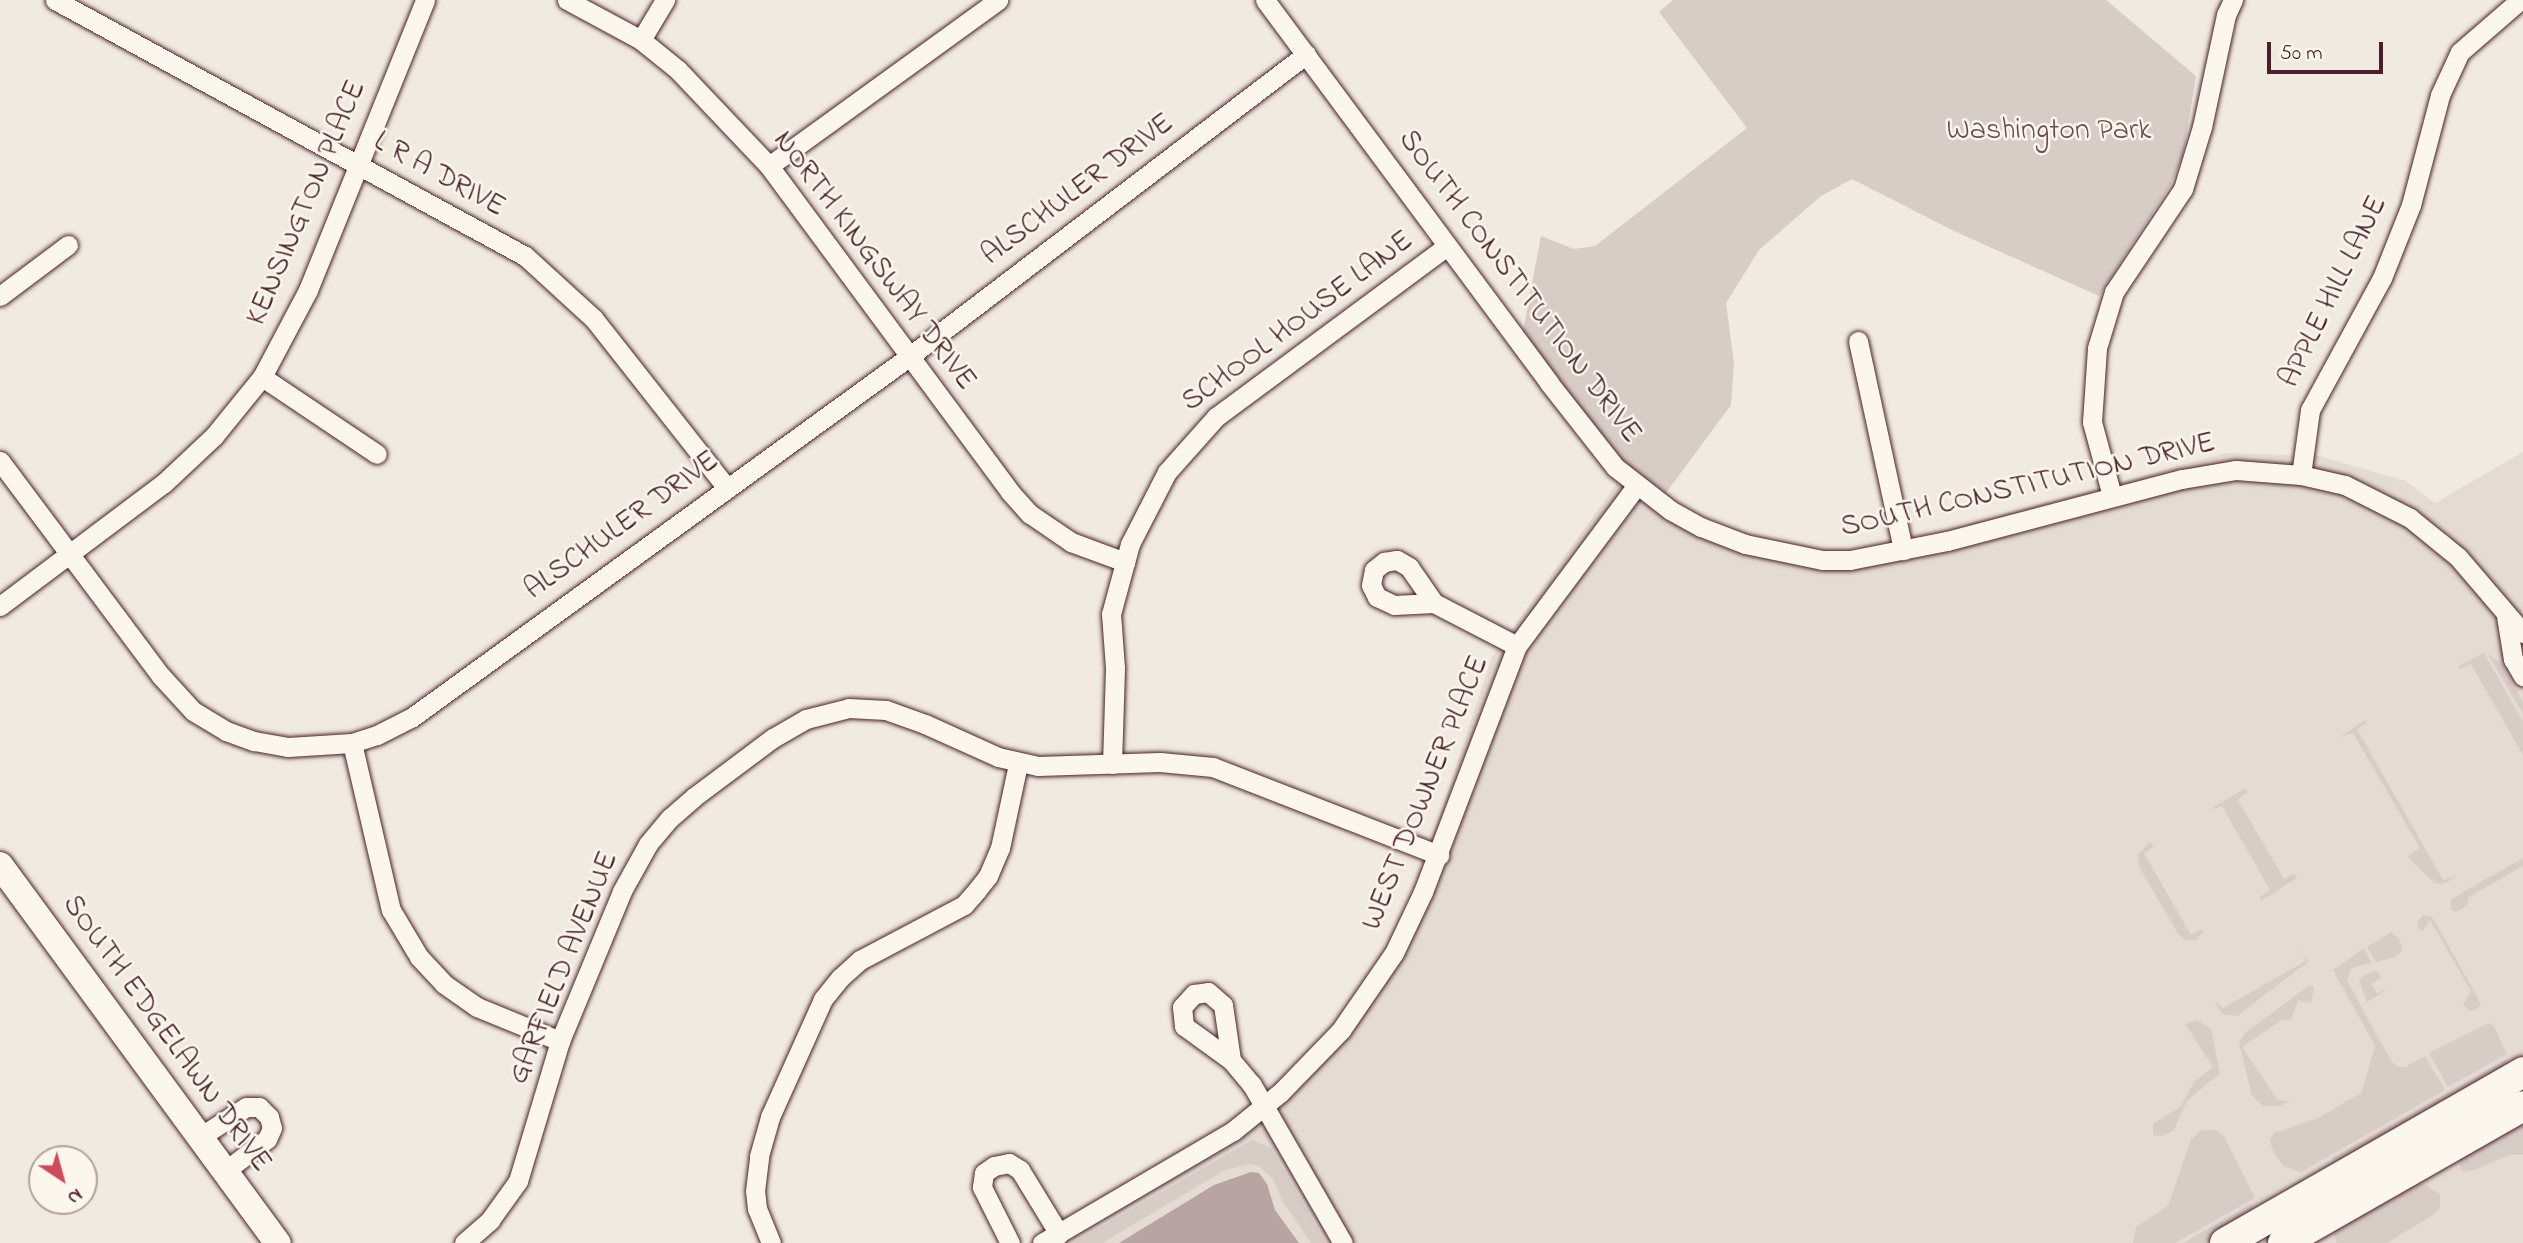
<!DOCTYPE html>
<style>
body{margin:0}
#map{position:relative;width:2523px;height:1243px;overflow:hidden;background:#f0eae0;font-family:"Indie Flower",sans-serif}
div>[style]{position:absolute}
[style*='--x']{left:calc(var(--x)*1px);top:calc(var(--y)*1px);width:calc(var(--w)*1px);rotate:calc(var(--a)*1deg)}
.built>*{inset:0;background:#e4dbd2}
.green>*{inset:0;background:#d8ccc6}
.water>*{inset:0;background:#b8a4a2}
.roads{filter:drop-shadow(0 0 2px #4a1f2b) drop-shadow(0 0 2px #4a1f2b)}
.street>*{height:19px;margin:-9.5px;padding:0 9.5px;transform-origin:9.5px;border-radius:9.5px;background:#fbf7ec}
.secondary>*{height:26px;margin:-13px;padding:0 13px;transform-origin:13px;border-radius:13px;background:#fbf7ec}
.primary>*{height:30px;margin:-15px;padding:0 15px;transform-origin:15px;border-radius:15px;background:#fbf7ec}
span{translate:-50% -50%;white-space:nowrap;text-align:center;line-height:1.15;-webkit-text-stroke:5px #fbf7ec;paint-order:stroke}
.park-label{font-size:30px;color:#6e4a52}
.street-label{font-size:30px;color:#4a1f2b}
.north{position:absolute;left:28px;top:1145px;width:70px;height:70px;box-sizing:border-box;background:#fbf7ec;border:2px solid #b4a19f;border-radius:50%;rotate:144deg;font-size:19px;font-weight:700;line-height:28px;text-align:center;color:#4a1f2b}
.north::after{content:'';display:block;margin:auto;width:24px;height:32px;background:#d1495b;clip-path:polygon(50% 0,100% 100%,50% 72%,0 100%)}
.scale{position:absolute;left:2267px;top:42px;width:116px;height:32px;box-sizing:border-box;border:4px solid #4a1f2b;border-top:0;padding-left:9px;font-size:21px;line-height:24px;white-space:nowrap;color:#4a1f2b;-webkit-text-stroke:5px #fbf7ec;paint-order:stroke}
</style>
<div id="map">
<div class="built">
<div style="clip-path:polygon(2523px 452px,2523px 1061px,2207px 1243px,1028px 1243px,1252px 1114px,1328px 1052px,1408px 912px,1492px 657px,1628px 468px,1663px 497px,1709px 521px,1766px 542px,1811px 553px,1878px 549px,2225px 453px,2319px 456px,2406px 481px,2435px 503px)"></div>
<div style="clip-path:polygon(2523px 1118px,2523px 1243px,2303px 1243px)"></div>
</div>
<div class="green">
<div style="clip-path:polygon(1673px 0,2106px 0,2196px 76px,2183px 155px,2170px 186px,2099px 296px,1954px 231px,1852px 179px,1821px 196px,1759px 250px,1726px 303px,1734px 363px,1731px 405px,1663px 497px,1628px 468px,1527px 346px,1523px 331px,1541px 236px,1574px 249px,1595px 246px,1747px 128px,1659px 12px)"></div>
<div style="clip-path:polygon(2484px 653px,2523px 722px,2523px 755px,2471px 664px,2459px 669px,2460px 665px)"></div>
<div style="clip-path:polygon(2488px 654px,2501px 663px,2523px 702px,2523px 714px)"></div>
<div style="clip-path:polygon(2365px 720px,2367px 723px,2357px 729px,2443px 880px,2457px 876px,2444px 884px,2435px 883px,2414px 864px,2408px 856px,2420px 848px,2353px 733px,2340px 737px)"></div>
<div style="clip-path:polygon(2244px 789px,2248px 792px,2238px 800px,2284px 879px,2294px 874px,2297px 878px,2261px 901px,2260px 897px,2270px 890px,2222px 806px,2207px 811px)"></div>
<div style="clip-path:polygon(2150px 842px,2154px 846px,2144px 853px,2191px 935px,2201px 930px,2204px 932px,2195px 940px,2186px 940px,2179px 935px,2139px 867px,2138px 854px)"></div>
<div style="clip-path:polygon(2523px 858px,2523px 866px,2469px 897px,2467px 906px,2456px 912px,2451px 909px,2451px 900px,2458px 895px)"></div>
<div style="clip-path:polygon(2423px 915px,2431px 916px,2438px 927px,2481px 1004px,2477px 1009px,2470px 1011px,2463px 1005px,2471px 991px,2430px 920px,2423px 931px,2418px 928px,2418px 921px)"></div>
<div style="clip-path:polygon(2392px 932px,2400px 940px,2402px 951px,2395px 957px,2376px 962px,2367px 947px)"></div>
<div style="clip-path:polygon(2301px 948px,2308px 962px,2237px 1016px,2222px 1014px,2214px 999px,2223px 1008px,2306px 961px)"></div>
<div style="clip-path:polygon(2364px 948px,2372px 963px,2352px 968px,2347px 980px,2376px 1034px,2392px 1062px,2398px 1067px,2405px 1067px,2425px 1056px,2445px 1090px,2301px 1172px,2283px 1166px,2272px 1149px,2270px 1139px,2274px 1133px,2318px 1118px,2361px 1093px,2363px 1088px,2375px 1046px,2333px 970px)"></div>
<div style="clip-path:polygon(2377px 971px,2381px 978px,2371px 984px,2377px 993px,2388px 989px,2367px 1002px,2359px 981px,2364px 975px)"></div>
<div style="clip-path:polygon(2310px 985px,2314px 988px,2311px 1003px,2298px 1000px,2291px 1020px,2282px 1020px,2242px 1047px,2278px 1100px,2290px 1101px,2280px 1106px,2263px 1106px,2252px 1096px,2239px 1042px,2246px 1032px)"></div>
<div style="clip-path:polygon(2197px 1020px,2211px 1029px,2220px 1073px,2187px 1101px,2174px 1130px,2162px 1136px,2153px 1135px,2153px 1124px,2181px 1106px,2194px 1082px,2213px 1067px,2185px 1024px)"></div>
<div style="clip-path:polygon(2489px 1023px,2494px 1026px,2507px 1054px,2448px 1087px,2429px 1053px)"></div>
<div style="clip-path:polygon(2507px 1059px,2504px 1067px,2336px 1167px,2332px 1158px)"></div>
<div style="clip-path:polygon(2523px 1119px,2523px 1155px,2508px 1155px,2475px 1170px,2464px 1172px,2460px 1169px,2460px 1157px)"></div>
<div style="clip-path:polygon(2202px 1130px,2216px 1130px,2223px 1135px,2255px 1198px,2175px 1243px,2133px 1243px,2136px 1227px,2168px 1206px,2191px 1139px)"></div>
<div style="clip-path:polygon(1252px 1140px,1271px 1148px,1326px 1243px,1311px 1243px,1283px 1202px,1273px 1179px,1259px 1166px,1250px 1164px,1225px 1170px,1102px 1243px,1073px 1243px)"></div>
<div style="clip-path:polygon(2413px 1184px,2424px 1184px,2440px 1194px,2440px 1208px,2431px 1216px,2387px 1243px,2337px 1243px,2333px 1233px,2335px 1229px)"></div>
<div style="clip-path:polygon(2251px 1204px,2254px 1204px,2253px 1209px,2242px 1222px,2204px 1243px,2183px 1243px)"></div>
</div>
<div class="water">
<div style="clip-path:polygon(1251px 1172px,1259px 1173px,1267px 1184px,1275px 1210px,1299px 1243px,1119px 1243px,1214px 1185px)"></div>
</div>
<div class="roads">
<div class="street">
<div style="--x:55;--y:0;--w:535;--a:28.58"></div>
<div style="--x:525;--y:256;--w:93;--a:42.4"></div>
<div style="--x:594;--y:319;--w:214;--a:51.8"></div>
<div style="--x:567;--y:0;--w:84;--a:28.4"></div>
<div style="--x:641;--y:40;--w:48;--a:39"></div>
<div style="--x:678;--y:70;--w:132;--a:46.5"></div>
<div style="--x:769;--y:166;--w:405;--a:53.5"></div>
<div style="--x:1010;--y:492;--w:30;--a:48"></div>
<div style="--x:1030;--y:514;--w:50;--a:34.3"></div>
<div style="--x:1071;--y:542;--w:58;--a:20.3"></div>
<div style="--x:1265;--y:0;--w:477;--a:53.4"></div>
<div style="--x:1549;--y:383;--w:107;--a:51.8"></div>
<div style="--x:1615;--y:467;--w:70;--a:38"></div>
<div style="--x:1670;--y:510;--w:35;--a:29"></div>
<div style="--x:1701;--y:527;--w:47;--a:21.1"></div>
<div style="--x:1745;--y:544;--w:79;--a:11.7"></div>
<div style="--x:1822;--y:560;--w:28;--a:0"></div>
<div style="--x:1850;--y:560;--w:99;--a:-11.1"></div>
<div style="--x:1947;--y:541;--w:243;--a:-14.8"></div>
<div style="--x:2182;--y:479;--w:55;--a:-9.5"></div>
<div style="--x:2236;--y:470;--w:65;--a:4.4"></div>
<div style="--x:2301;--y:475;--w:45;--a:12.8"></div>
<div style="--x:2345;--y:485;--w:73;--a:26.9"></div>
<div style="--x:2410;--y:518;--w:62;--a:39.1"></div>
<div style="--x:2458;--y:557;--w:100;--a:49.5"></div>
<div style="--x:641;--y:40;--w:47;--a:-59"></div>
<div style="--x:769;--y:166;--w:283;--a:-35.9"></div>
<div style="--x:0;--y:296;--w:85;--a:-36.9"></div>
<div style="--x:1858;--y:341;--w:214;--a:77.8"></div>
<div style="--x:262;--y:377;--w:138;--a:33.8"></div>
<div style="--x:0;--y:461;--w:269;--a:53.2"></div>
<div style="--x:161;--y:676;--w:47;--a:47.6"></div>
<div style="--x:193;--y:711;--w:39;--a:31"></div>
<div style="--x:226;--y:731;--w:30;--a:20"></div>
<div style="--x:254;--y:741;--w:35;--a:10"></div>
<div style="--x:288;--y:747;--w:64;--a:-3.6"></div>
<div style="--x:352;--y:743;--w:26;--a:-18"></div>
<div style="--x:377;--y:735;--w:38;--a:-27"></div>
<div style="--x:411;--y:718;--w:616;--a:-35.96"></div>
<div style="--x:910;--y:356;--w:498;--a:-37.3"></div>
<div style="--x:2301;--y:475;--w:66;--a:-82.1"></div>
<div style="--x:2310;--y:410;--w:150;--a:-61.4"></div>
<div style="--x:2382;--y:278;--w:79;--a:-68.3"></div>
<div style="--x:2411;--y:205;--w:114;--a:-75.2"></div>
<div style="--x:2440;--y:95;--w:47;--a:-65.1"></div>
<div style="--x:2460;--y:52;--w:79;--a:-40.9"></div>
<div style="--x:2112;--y:496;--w:77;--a:-105.1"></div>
<div style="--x:2092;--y:422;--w:74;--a:-86.1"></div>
<div style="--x:2097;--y:348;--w:59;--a:-73.1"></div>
<div style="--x:2114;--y:292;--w:124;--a:-56.2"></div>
<div style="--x:2183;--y:189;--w:65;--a:-73"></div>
<div style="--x:2202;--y:127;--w:115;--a:-77.9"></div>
<div style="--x:2226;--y:15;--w:17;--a:-65"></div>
<div style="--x:1434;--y:603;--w:40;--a:177.1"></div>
<div style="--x:1394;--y:605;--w:19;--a:-155"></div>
<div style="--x:1377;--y:597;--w:13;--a:-117"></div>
<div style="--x:1371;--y:585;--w:15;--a:-79"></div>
<div style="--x:1374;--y:570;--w:13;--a:-39"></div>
<div style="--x:1384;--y:562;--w:13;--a:-9"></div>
<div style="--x:1397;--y:560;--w:14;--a:30"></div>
<div style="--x:1409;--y:567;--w:44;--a:55.2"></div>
<div style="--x:1434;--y:603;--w:93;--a:27.4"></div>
<div style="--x:0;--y:606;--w:205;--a:-36.9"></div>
<div style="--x:164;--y:483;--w:69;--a:-43.2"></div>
<div style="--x:214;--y:436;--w:76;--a:-50.9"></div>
<div style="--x:262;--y:377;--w:98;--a:-62.1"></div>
<div style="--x:308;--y:290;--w:313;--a:-68"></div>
<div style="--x:2506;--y:616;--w:44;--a:80.8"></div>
<div style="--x:2513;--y:659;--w:20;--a:60"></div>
<div style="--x:352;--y:743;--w:171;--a:76.9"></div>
<div style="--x:391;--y:910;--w:55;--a:59.2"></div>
<div style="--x:419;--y:957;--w:37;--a:47"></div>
<div style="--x:444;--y:984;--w:40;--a:34.9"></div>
<div style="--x:477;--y:1007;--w:90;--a:22.3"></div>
<div style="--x:1112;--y:764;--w:96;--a:-88.2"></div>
<div style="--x:1115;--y:668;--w:54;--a:-94.2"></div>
<div style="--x:1111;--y:614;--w:73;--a:-74.8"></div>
<div style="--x:1130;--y:544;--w:81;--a:-62.8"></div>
<div style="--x:1167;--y:472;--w:74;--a:-48.3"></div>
<div style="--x:1216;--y:417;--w:287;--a:-36.5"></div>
<div style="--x:1231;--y:1060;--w:58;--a:-144.1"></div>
<div style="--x:1184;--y:1026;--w:19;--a:-96"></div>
<div style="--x:1182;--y:1007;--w:18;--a:-47"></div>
<div style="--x:1194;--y:994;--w:14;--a:-8"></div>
<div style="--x:1208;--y:992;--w:20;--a:41"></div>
<div style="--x:1223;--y:1005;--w:56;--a:81.7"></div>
<div style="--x:1231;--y:1060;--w:33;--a:50"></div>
<div style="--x:1252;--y:1085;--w:182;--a:60.1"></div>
<div style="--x:200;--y:1137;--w:55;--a:-33.1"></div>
<div style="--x:246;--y:1107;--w:13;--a:0"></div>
<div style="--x:259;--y:1107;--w:14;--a:45"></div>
<div style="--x:269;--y:1117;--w:11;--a:75"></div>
<div style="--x:272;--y:1128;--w:12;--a:114"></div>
<div style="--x:267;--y:1139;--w:53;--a:142.7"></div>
<div style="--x:464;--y:1243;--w:35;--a:-41"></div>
<div style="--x:490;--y:1220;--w:48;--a:-54.3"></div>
<div style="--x:518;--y:1181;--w:146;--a:-73.3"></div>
<div style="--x:560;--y:1041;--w:162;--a:-67.5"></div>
<div style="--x:622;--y:891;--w:54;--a:-61"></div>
<div style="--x:648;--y:844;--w:34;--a:-50"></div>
<div style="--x:670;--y:818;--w:32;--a:-41"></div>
<div style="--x:694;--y:797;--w:99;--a:-36.8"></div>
<div style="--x:773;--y:738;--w:38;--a:-30"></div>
<div style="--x:806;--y:719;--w:44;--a:-14.3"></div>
<div style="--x:849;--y:708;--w:37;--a:3"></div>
<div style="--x:886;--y:710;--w:41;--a:19.7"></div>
<div style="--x:925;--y:724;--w:80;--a:24.3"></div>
<div style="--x:998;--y:757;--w:41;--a:12.7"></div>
<div style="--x:1038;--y:766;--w:122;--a:-1.9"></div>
<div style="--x:1160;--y:762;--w:53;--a:5.4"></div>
<div style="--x:1213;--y:767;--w:243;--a:21.3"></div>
<div style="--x:771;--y:1243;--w:37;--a:-112"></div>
<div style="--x:757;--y:1209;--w:18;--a:-96"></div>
<div style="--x:755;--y:1191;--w:35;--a:-83"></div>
<div style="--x:759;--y:1156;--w:41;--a:-74.2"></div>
<div style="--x:770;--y:1117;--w:129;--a:-65.8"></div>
<div style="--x:823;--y:999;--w:27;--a:-51"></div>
<div style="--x:840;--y:978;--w:27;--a:-42"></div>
<div style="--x:860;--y:960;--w:118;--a:-27.9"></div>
<div style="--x:964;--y:905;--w:20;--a:-49"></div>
<div style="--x:977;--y:890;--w:18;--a:-52"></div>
<div style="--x:988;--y:876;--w:30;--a:-67"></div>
<div style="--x:1000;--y:848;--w:86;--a:-77.9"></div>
<div style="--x:1010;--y:1243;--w:63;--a:-116.6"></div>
<div style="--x:982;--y:1187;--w:14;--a:-82"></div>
<div style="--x:984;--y:1173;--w:12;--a:-35"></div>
<div style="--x:994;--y:1166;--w:15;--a:-11"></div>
<div style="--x:1009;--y:1163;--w:13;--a:32"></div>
<div style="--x:1020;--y:1170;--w:75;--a:58.6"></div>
<div style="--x:1042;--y:1243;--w:221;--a:-30.4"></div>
<div style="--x:1233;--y:1131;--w:60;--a:-39"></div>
<div style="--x:1280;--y:1093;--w:88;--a:-45.9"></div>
<div style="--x:1341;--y:1030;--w:93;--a:-55.5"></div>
<div style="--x:1394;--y:953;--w:68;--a:-64.6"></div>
<div style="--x:1423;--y:892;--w:263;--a:-69.1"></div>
<div style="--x:1517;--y:646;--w:201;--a:-53.3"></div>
</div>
<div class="secondary">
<div style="--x:0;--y:865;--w:469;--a:53.7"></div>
</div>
<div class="primary">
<div style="--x:2225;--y:1243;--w:344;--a:-29.8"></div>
<div style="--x:2283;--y:1243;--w:276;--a:-29.7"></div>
</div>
</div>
<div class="park-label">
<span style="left:2049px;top:131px">Washington Park</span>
</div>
<div class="street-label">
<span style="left:439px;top:175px;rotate:29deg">L R A DRIVE</span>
<span style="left:1078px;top:190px;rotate:-37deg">ALSCHULER DRIVE</span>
<span style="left:307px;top:203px;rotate:-67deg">KENSINGTON PLACE</span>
<span style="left:874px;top:261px;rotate:53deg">NORTH KINGSWAY DRIVE</span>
<span style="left:1519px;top:287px;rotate:53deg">SOUTH CONSTITUTION DRIVE</span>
<span style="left:2334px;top:292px;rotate:-64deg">APPLE HILL LANE</span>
<span style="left:1298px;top:322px;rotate:-37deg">SCHOOL HOUSE LANE</span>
<span style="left:2028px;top:486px;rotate:-13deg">SOUTH CONSTITUTION DRIVE</span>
<span style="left:622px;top:526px;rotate:-36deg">ALSCHULER DRIVE</span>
<span style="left:1426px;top:793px;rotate:-68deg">WEST DOWNER PLACE</span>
<span style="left:564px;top:968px;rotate:-68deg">GARFIELD AVENUE</span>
<span style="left:166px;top:1034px;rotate:54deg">SOUTH EDGELAWN DRIVE</span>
</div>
<div class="north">N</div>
<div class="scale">50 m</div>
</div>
